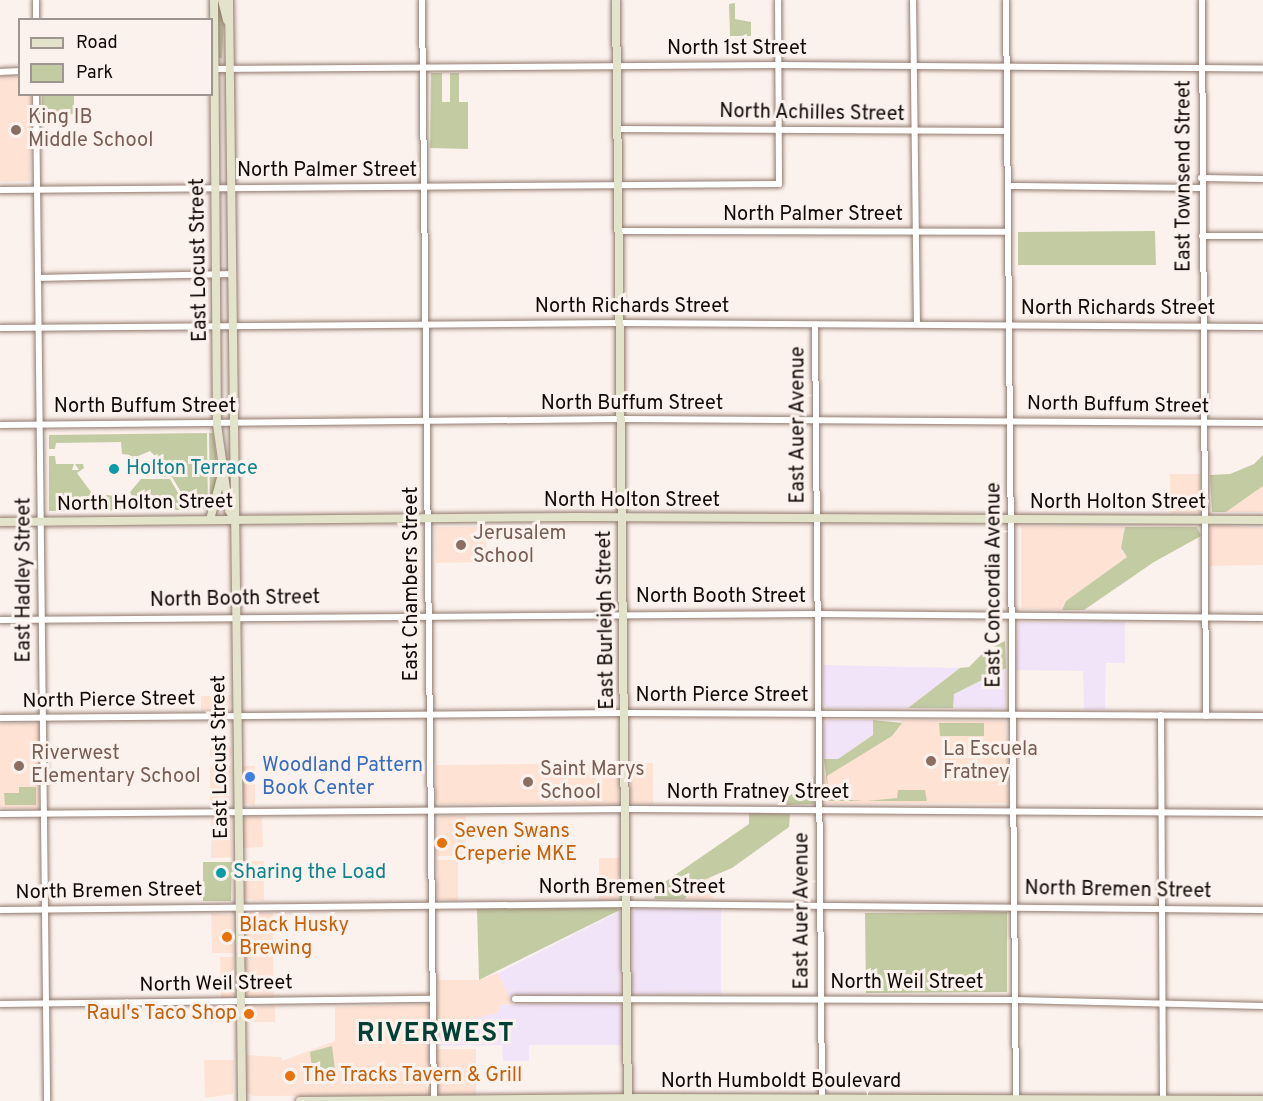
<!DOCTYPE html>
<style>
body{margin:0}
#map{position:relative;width:1263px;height:1101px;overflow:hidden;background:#fcf2ed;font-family:Overpass,sans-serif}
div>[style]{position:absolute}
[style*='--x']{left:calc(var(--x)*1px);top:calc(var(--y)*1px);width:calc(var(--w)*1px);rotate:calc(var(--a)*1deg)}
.built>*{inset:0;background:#fee3d5}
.round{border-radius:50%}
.industrial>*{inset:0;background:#f2e4f8}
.green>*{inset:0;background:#c3cba3}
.roads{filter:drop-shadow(0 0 2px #917a6e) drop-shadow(0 0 2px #917a6e)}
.street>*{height:6px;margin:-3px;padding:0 3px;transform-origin:3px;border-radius:3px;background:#fff}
.secondary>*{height:8px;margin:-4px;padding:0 4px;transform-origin:4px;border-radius:4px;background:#e2e3ca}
.dots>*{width:16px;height:16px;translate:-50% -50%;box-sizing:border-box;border:3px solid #fcf2ed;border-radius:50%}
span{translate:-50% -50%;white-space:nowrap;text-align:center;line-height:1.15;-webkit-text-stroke:6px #fcf2ed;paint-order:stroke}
.street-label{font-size:20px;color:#110906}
.education-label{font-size:20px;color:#785e54}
.left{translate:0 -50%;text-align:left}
.culture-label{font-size:20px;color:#0d838f}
.shop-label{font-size:20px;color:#366cbe}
.food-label{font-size:20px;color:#c56008}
.right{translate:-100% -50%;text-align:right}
.district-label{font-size:26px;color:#023f35;font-weight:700;letter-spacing:1.5px}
.legend{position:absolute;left:18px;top:18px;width:195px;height:78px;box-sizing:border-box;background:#fcf2ed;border:2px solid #9e9591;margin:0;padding:8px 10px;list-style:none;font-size:18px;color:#110906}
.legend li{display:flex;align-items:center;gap:12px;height:30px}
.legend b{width:30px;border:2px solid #9e9591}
</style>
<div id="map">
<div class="built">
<div style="clip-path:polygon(0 76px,19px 76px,20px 94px,32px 95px,30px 181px,0 182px)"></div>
<div style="clip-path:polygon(1170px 474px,1201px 474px,1199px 513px,1170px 513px)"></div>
<div style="clip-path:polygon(1263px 486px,1263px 512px,1226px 512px)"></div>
<div style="clip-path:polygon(1214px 525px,1263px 528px,1263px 565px,1210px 566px,1210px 529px)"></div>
<div style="clip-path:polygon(1021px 526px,1125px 527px,1122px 551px,1127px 557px,1066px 601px,1062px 610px,1021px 609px)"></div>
<div style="clip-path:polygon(435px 527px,486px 527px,486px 562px,436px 563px)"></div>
<div style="clip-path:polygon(231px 695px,229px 710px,201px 711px,201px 696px)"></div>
<div style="clip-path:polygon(902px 720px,1006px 721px,1009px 803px,826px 804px,824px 776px,892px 736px)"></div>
<div style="clip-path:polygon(34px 723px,39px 727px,39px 804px,35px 808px,0 808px,0 724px)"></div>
<div class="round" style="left:210px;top:742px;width:22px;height:22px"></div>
<div style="clip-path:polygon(619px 763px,618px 804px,440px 804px,436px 800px,436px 765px)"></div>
<div style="clip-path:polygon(631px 763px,653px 763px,653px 804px,630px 803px)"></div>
<div style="clip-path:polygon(210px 766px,231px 766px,230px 805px,210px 806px)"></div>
<div style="clip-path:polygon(242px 766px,255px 766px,255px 806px,242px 802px)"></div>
<div style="clip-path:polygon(439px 816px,466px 816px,466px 856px,437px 856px)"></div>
<div style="clip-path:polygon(246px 817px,262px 817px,263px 847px,243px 848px,243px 821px)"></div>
<div style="clip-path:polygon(211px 818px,231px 819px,232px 857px,211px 858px)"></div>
<div style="clip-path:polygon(599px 858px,620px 858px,617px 899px,599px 900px)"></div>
<div style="clip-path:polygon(437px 860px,458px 860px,458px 901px,438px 899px)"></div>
<div style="clip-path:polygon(243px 861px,264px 861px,264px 901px,243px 898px)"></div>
<div style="clip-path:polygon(710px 876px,713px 899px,686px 899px,692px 885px)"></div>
<div style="clip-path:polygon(211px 913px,232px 915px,233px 953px,212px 953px)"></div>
<div style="clip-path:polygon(248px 913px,273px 913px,273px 952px,244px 952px,244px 917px)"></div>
<div style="clip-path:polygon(273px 956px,274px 998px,247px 997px,244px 957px)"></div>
<div style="clip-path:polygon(220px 957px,233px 957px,234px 994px,230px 998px,221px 998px)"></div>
<div style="clip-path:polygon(498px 973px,513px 1004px,499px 1005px,499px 1013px,428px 1030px,428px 1049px,476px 1049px,476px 1095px,253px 1096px,247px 1092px,246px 1055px,281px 1057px,282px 1061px,335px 1041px,335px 1007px,438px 1004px,438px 980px,479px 980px)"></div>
<div style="clip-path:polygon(275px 1006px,275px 1022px,245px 1022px,246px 1008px)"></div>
<div style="clip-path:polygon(205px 1007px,231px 1007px,234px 1022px,205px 1022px)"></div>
<div style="clip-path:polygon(204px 1060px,234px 1060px,233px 1094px,205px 1098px)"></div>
</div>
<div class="industrial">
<div style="clip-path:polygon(1019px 622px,1125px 622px,1125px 663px,1106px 663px,1105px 710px,1084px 709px,1083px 671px,1015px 670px)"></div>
<div style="clip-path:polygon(823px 665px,960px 668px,908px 708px,827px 708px,824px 704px)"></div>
<div style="clip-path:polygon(1006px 668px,1006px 709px,953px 708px,953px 694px)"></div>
<div style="clip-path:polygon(828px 720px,873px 720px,873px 735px,838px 759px,824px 759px,824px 724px)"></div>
<div style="clip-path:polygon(638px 908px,721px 909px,721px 994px,633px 994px,632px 912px)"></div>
<div style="clip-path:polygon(620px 911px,620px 994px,510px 998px,498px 973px)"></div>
<div style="clip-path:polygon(618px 1003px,622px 1007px,622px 1045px,529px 1045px,529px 1061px,503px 1061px,502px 1045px,439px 1046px,439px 1027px,498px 1013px,499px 1005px)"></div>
</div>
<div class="green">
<div style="clip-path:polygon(216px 0,221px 0,224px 19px,222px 58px,218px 58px)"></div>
<div style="clip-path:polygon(735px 3px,735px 19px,751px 22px,751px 36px,730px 36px,729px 4px)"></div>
<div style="clip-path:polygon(431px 73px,442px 73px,442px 102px,450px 102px,450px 73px,459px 73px,459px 102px,468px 102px,468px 149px,430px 148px)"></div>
<div style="clip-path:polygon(42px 95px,74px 95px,74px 114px,42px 116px)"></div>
<div style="clip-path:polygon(1155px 231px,1156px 265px,1018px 265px,1018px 232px)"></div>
<div style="clip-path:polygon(207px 433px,208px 509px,191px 509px,172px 477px,152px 476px,150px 468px,159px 460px,150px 451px,131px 459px,130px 455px,122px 454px,121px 442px,56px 443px,55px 449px,49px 449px,49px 435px)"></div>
<div style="clip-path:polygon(209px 433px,213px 433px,218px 472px,210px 509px)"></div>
<div style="clip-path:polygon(1263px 455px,1263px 486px,1226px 512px,1212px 512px,1210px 475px,1230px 474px,1254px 464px)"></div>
<div style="clip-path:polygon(49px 456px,55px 456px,56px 464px,74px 464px,72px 470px,79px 470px,75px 464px,83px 464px,84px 468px,77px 473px,91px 492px,84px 511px,49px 511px)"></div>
<div style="clip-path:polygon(141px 479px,170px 479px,188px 510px,138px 510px,130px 492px)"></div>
<div style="clip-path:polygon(107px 495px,121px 497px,128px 510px,93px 511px,95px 502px)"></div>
<div style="clip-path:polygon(1125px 527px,1197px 527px,1201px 536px,1154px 562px,1084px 610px,1062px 610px,1066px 601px,1127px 557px,1121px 548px)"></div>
<div style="clip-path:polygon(1005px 641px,1006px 668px,954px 694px,953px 708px,908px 708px,960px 668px,969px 667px,986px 650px)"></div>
<div style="clip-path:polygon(873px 720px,902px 723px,892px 736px,827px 776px,829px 798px,863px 801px,829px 801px,824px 759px,838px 759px,873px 735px)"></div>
<div style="clip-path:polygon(939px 723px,984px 723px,984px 736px,940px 736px)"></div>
<div style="clip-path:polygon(815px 776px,814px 804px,784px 805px,784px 800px)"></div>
<div style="clip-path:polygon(19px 787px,36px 787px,36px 805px,5px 805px,4px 793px,19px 793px)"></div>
<div style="clip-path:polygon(898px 790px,925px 790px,927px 801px,867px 801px,897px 798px)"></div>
<div style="clip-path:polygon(749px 813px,790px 814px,789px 827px,732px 868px,692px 885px,685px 899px,654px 899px,659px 886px,749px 824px)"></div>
<div style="clip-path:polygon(203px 862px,232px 862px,231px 901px,203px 901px)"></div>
<div style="clip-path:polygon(616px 908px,620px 910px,479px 980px,477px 909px)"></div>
<div style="clip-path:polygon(1007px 912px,1007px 992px,866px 993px,865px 913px)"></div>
<div style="clip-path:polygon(332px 1046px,335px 1070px,313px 1075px,310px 1052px)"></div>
</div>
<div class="roads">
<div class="street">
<div style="--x:36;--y:0;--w:20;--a:90"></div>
<div style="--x:422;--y:0;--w:1101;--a:89.38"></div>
<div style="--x:913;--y:0;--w:324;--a:89.3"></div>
<div style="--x:1006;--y:0;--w:1101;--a:89.48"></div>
<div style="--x:1202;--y:0;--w:716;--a:89.68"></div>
<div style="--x:212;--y:69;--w:566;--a:-0.4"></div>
<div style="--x:778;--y:65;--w:485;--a:0.4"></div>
<div style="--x:0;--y:72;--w:20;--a:-3"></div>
<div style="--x:36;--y:94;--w:1007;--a:89.37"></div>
<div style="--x:617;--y:129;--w:390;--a:0.3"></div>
<div style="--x:1201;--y:178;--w:62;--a:0.9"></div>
<div style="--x:1008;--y:186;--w:194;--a:0.6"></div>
<div style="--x:0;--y:190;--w:779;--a:-0.44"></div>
<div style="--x:779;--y:184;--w:184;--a:-90.3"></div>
<div style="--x:618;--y:231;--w:390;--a:0.1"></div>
<div style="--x:1202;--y:236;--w:61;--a:0"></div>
<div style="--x:38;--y:278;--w:193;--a:-1.2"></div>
<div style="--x:815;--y:325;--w:775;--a:89.48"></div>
<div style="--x:0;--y:328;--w:620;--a:-0.46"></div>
<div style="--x:620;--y:323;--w:643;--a:0.36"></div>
<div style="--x:0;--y:425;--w:621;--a:-0.55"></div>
<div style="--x:621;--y:419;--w:642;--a:0.36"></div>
<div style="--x:0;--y:620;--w:817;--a:-0.42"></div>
<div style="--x:817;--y:614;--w:446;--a:0.5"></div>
<div style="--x:1161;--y:715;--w:386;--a:89.7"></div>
<div style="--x:0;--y:718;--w:624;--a:-0.46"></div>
<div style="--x:624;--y:713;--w:639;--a:0.27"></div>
<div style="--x:0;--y:814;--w:634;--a:-0.45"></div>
<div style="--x:634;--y:809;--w:629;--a:0.36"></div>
<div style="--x:0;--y:910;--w:627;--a:-0.55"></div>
<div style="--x:627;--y:904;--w:636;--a:0.54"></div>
<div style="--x:515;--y:999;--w:500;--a:0.11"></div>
<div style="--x:1015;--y:1000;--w:248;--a:1.4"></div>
<div style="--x:0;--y:1004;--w:433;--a:-0.7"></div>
</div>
<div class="secondary">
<div style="--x:214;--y:0;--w:424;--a:89.6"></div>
<div style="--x:217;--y:424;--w:87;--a:82.1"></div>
<div style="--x:229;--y:510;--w:10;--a:61"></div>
<div style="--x:222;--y:0;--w:21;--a:76"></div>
<div style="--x:229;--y:0;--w:1101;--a:89.32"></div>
<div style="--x:616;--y:0;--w:1101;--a:89.38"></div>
<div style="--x:210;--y:520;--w:48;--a:-75.4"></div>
<div style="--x:0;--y:522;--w:577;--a:-0.5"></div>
<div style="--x:577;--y:517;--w:686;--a:0.25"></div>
<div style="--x:300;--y:1101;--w:339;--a:-0.5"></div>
<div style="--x:639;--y:1098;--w:624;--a:0.18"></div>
</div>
</div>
<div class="dots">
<div style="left:16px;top:130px;background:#8d6e63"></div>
<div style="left:114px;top:469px;background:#0f9aa8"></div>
<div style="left:461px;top:545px;background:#8d6e63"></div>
<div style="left:931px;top:761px;background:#8d6e63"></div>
<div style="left:19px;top:766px;background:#8d6e63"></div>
<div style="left:250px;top:777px;background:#3f7fe0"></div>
<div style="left:528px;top:782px;background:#8d6e63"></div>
<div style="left:442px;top:843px;background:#e8710a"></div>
<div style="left:221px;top:873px;background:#0f9aa8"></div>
<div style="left:227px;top:937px;background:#e8710a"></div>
<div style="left:249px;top:1014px;background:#e8710a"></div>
<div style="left:290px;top:1076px;background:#e8710a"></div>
</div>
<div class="street-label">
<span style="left:737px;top:49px">North 1st Street</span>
<span style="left:812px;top:114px;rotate:1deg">North Achilles Street</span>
<span style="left:327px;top:171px">North Palmer Street</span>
<span style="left:1185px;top:176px;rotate:-90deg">East Townsend Street</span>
<span style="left:813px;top:215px">North Palmer Street</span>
<span style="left:200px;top:260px;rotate:-91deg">East Locust Street</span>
<span style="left:632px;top:307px">North Richards Street</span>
<span style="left:1118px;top:309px">North Richards Street</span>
<span style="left:632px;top:404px">North Buffum Street</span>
<span style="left:1118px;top:406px;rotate:1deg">North Buffum Street</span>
<span style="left:145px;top:407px">North Buffum Street</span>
<span style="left:799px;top:425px;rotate:-90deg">East Auer Avenue</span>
<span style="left:632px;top:501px">North Holton Street</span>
<span style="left:1118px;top:503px">North Holton Street</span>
<span style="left:145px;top:504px;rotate:-1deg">North Holton Street</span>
<span style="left:25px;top:580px;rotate:-90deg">East Hadley Street</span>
<span style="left:412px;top:584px;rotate:-90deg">East Chambers Street</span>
<span style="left:995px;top:585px;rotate:-90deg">East Concordia Avenue</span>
<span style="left:721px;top:597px">North Booth Street</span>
<span style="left:235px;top:600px;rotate:-1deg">North Booth Street</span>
<span style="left:607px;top:620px;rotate:-91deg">East Burleigh Street</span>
<span style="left:722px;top:696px">North Pierce Street</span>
<span style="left:109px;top:701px;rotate:-1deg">North Pierce Street</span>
<span style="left:221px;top:757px;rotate:-91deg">East Locust Street</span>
<span style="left:758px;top:793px">North Fratney Street</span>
<span style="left:632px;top:888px">North Bremen Street</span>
<span style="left:1118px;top:891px;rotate:1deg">North Bremen Street</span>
<span style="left:109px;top:892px;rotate:-1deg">North Bremen Street</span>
<span style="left:803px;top:911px;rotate:-90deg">East Auer Avenue</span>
<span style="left:907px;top:983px">North Weil Street</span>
<span style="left:216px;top:985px;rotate:-1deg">North Weil Street</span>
<span style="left:781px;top:1082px">North Humboldt Boulevard</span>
</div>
<div class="education-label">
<span class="left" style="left:28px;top:130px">King IB<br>Middle School</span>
<span class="left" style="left:473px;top:546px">Jerusalem<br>School</span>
<span class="left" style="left:943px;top:762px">La Escuela<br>Fratney</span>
<span class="left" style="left:31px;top:766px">Riverwest<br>Elementary School</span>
<span class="left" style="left:540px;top:782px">Saint Marys<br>School</span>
</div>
<div class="culture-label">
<span class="left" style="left:126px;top:469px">Holton Terrace</span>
<span class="left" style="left:233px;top:873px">Sharing the Load</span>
</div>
<div class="shop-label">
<span class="left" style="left:262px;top:778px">Woodland Pattern<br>Book Center</span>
</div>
<div class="food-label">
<span class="left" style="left:454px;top:844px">Seven Swans<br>Creperie MKE</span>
<span class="left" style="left:239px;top:938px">Black Husky<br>Brewing</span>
<span class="right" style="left:237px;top:1014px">Raul's Taco Shop</span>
<span class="left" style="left:302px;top:1076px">The Tracks Tavern &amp; Grill</span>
</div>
<div class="district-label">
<span style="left:436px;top:1035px">RIVERWEST</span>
</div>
<ul class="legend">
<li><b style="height:8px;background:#e2e3ca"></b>Road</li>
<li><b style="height:16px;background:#c3cba3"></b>Park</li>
</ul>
</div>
